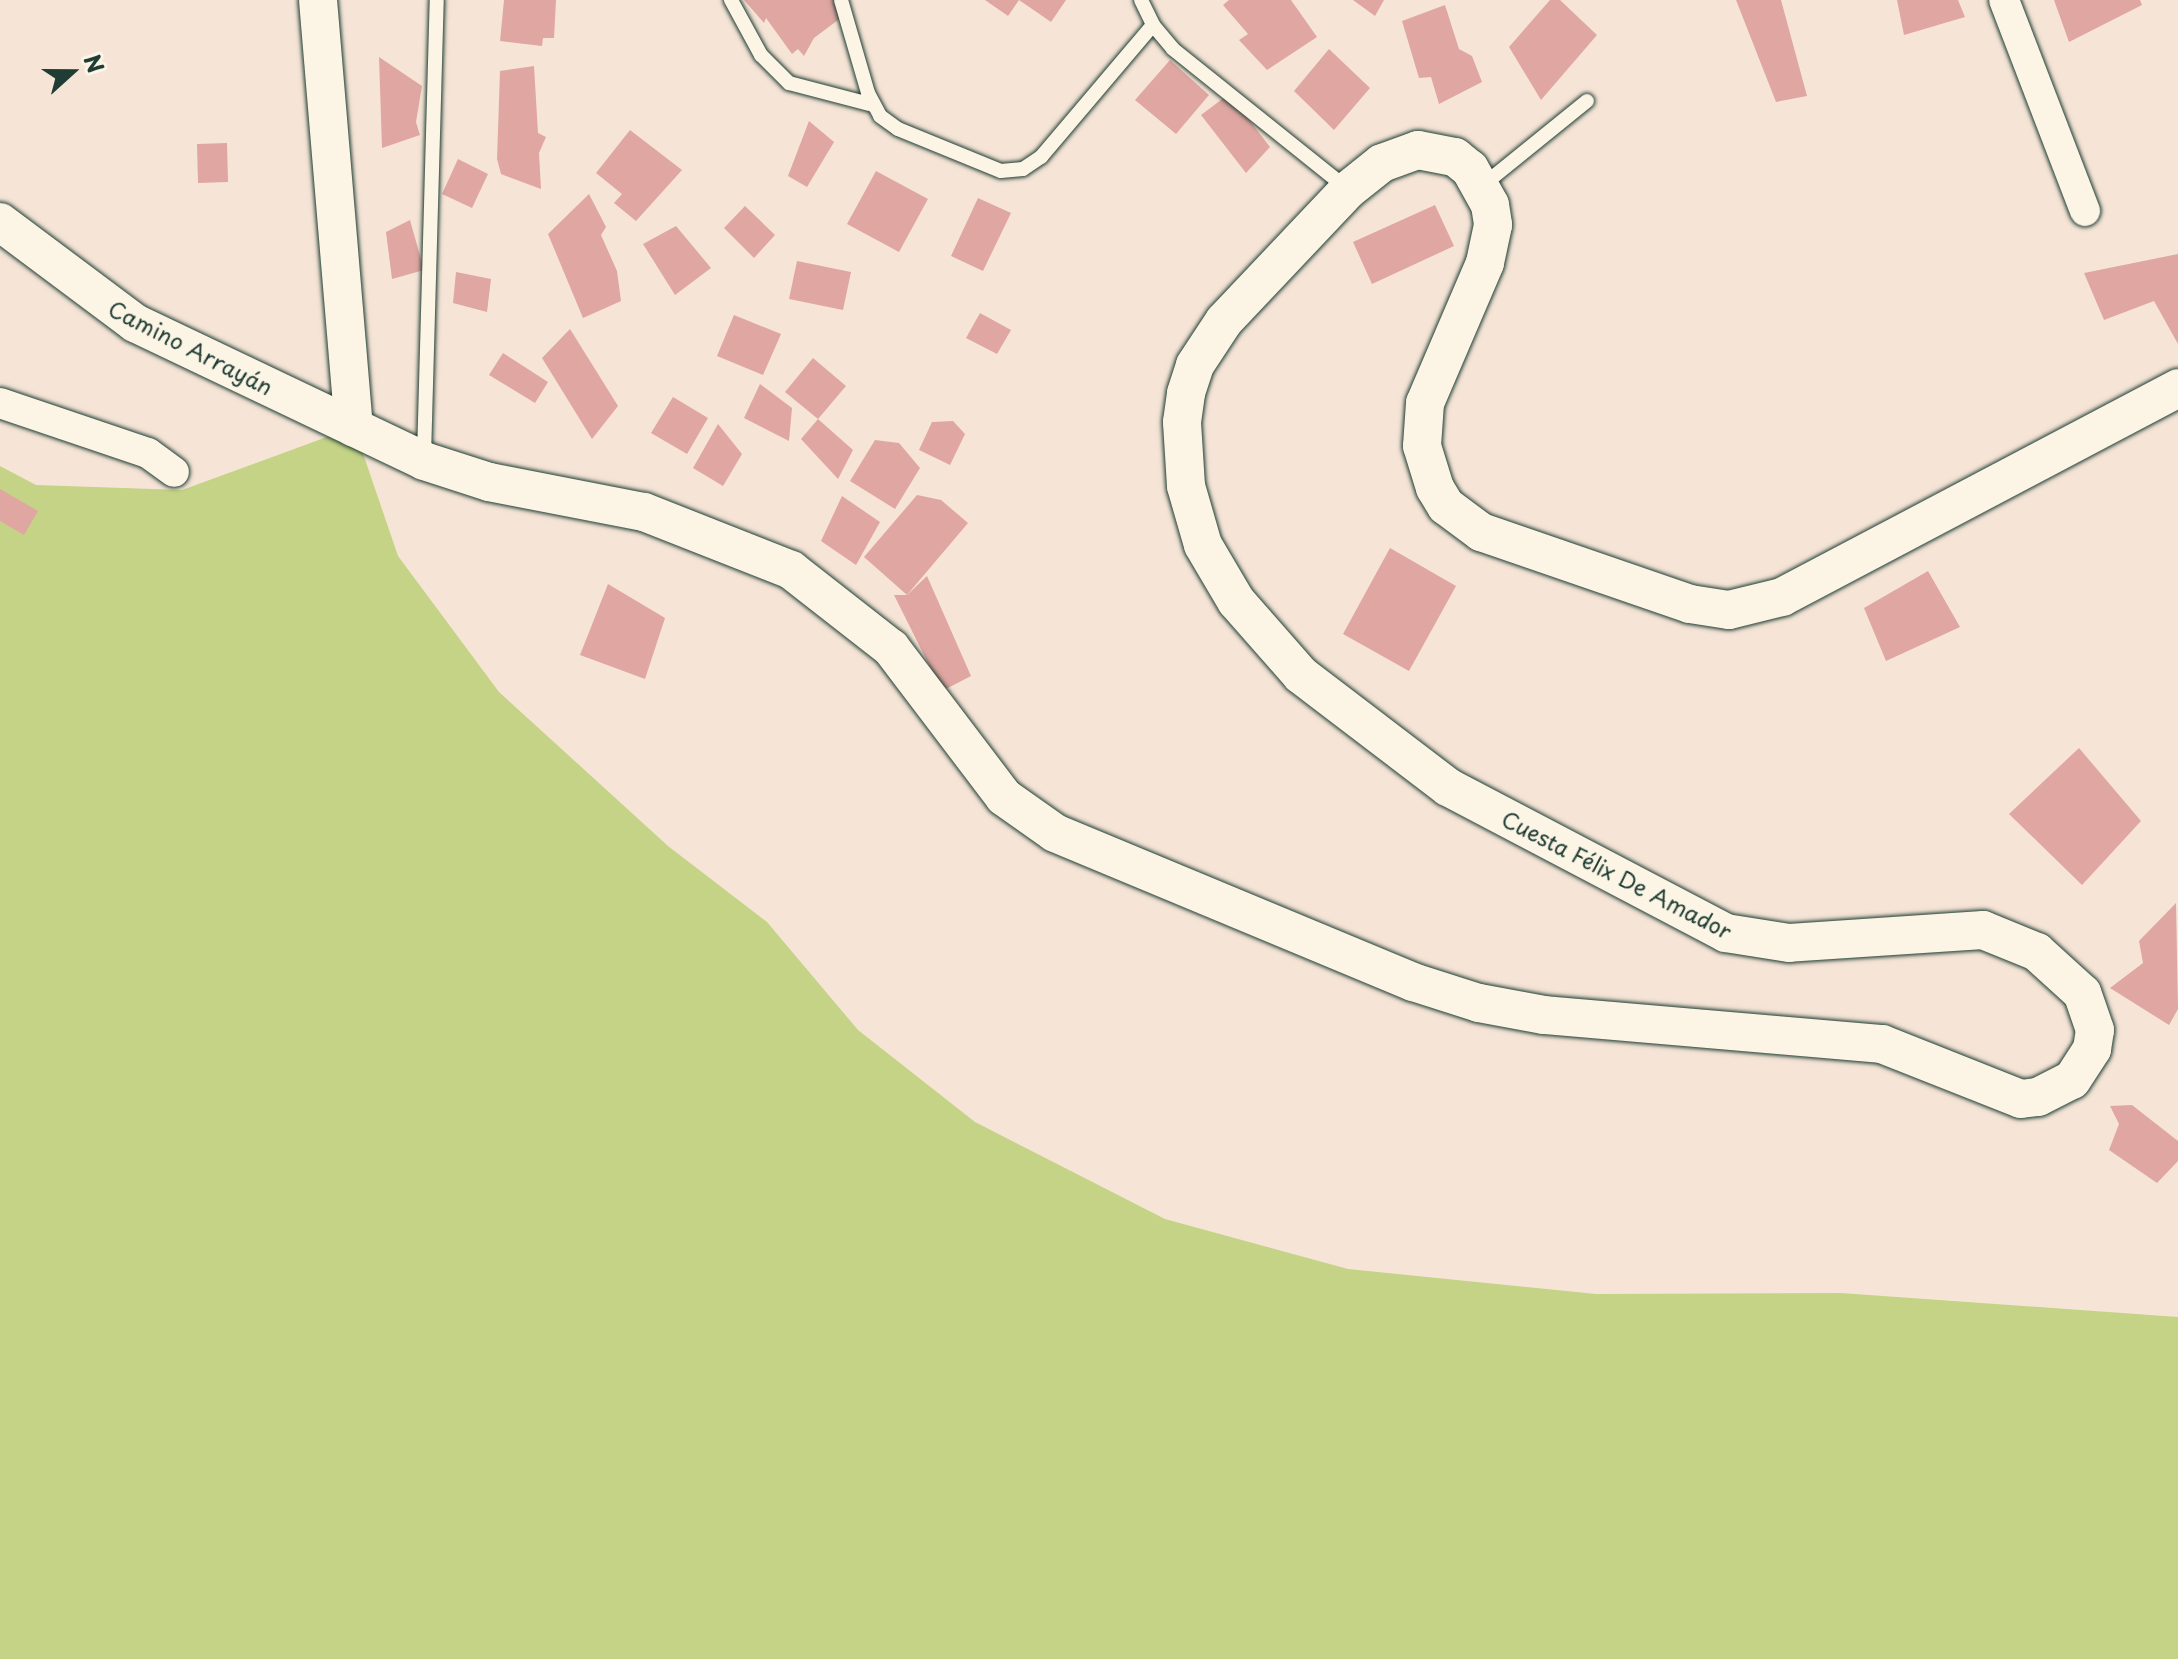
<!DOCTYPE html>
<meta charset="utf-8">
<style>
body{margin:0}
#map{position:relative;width:2178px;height:1659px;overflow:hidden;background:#f6e5d7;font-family:"Playpen Sans",sans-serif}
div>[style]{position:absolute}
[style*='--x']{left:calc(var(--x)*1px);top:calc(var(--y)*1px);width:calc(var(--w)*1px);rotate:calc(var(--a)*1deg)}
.green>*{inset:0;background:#c4d386}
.building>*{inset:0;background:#e0a6a1}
.roads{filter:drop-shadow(0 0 2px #1f3d34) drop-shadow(0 0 2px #1f3d34)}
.service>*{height:14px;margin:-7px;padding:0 7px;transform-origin:7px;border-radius:7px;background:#fcf5e5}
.minor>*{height:30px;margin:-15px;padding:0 15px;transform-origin:15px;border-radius:15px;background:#fcf5e5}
.tertiary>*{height:38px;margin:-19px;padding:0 19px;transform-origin:19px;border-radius:19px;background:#fcf5e5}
span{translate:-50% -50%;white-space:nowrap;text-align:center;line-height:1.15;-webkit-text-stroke:8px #fcf5e5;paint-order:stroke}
.street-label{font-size:22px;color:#1f3d34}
.north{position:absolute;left:32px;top:32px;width:80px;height:80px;-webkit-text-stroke:6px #fcf5e5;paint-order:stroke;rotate:69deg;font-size:22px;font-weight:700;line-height:32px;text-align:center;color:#1f3d34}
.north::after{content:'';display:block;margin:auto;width:28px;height:36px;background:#1f3d34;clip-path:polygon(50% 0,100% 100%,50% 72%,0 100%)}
</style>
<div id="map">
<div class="green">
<div style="clip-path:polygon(354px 427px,398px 556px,499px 692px,668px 846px,767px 922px,858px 1030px,975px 1122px,1165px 1219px,1348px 1269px,1596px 1294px,1841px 1293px,2178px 1317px,2178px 1659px,0 1659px,0 466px,36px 485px,182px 490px)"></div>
</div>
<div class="building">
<div style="clip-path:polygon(504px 0,556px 0,554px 38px,543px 38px,542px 46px,500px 41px)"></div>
<div style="clip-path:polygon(744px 0,836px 0,846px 14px,814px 38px,804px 56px,798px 49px,792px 54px,766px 18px,764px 23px)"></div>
<div style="clip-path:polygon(985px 0,1066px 0,1051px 22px,1019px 0,1008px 16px)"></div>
<div style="clip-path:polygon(1229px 0,1291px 0,1317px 37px,1267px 70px,1239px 40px,1248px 34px,1223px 5px)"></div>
<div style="clip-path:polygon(1353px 0,1384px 0,1375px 16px)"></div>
<div style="clip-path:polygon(1550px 0,1560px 0,1597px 35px,1541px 100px,1509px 47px)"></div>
<div style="clip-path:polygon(1736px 0,1781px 0,1807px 96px,1776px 102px)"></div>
<div style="clip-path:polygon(1897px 0,1958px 0,1965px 17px,1904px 35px)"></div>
<div style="clip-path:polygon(2054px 0,2140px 0,2142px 5px,2069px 42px)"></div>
<div style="clip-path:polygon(1445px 5px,1459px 49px,1472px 56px,1482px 82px,1439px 104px,1431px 77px,1419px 78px,1402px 21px)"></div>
<div style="clip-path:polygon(1329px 49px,1370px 88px,1334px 130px,1294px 91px)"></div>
<div style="clip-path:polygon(379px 57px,422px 86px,416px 122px,420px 135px,382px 148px)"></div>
<div style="clip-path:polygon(1170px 60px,1209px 95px,1176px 134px,1135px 100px)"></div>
<div style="clip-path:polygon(534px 66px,538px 133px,546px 137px,539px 153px,541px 189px,501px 174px,497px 159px,500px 71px)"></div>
<div style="clip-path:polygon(1229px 94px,1270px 147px,1246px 173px,1201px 115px)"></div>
<div style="clip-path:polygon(809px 121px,834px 142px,807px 187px,788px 176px)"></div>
<div style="clip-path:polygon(630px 130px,682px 170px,636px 221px,614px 203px,622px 194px,596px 173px)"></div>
<div style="clip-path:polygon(227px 143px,228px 182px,198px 183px,197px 144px)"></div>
<div style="clip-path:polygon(458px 159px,488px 174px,472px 208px,442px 194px)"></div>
<div style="clip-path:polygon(876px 171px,928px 199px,899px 252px,847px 224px)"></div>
<div style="clip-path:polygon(589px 194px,606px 227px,601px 235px,617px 271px,621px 301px,583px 318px,548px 234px)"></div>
<div style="clip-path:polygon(978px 198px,1011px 213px,983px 271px,951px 256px)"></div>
<div style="clip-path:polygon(1435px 205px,1454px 246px,1372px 284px,1353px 242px)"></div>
<div style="clip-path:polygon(745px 206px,775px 235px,754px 258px,724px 228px)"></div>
<div style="clip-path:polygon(410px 220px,424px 270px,392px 279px,386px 232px)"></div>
<div style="clip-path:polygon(676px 226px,711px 268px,675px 295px,643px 244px)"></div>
<div style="clip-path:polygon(2178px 254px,2178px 344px,2154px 301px,2104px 320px,2084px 273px)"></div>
<div style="clip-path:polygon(797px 261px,851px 272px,843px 310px,789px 299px)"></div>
<div style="clip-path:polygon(456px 272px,491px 279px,487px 312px,453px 303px)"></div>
<div style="clip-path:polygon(980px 313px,1011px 330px,997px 354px,966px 338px)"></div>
<div style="clip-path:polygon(734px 315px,781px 334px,763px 375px,717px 356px)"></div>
<div style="clip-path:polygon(570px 329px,618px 406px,592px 439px,542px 358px)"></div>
<div style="clip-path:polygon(503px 353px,548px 382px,535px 403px,489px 375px)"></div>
<div style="clip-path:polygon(813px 358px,846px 386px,818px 419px,785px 392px)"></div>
<div style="clip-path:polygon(760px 384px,792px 408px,789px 441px,744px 418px)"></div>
<div style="clip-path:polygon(673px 397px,708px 418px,687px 454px,651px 433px)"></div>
<div style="clip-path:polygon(818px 419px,853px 450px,838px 479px,801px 439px)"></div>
<div style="clip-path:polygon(953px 421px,965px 434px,950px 465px,919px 450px,932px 422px)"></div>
<div style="clip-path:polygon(718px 424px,742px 454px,723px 486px,693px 468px)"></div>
<div style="clip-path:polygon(875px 440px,899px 443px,920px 468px,895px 509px,850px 481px)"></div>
<div style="clip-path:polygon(0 489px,38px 511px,24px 535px,0 521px)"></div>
<div style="clip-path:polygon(917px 495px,941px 500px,968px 523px,907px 595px,864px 557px)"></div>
<div style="clip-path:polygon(842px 496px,880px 522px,856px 565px,821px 541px)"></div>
<div style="clip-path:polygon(1390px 548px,1456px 586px,1409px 671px,1343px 634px)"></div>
<div style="clip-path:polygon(1928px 571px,1960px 627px,1886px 661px,1864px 608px)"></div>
<div style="clip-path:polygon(927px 576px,971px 676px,942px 691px,894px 595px,907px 595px)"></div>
<div style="clip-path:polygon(608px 584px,665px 618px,645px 679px,580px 655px)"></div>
<div style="clip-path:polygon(2079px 748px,2141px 821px,2082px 885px,2009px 814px)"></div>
<div style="clip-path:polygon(2176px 903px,2178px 1009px,2169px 1025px,2110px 988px,2143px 963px,2139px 941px)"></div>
<div style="clip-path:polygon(2132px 1105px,2178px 1141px,2178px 1161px,2157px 1183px,2109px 1150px,2119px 1124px,2110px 1106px)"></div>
</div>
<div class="roads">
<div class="service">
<div style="--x:731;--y:0;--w:63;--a:61.4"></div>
<div style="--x:761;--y:55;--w:40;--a:45"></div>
<div style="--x:789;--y:83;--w:87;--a:14.7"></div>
<div style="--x:841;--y:0;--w:97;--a:73.8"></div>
<div style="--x:868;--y:93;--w:26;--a:62"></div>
<div style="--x:880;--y:116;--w:22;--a:36"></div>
<div style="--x:898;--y:129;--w:111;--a:22.2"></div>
<div style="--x:1001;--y:171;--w:22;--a:-5"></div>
<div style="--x:1023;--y:169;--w:22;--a:-34"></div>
<div style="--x:1041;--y:157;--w:173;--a:-49.7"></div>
<div style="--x:1141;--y:0;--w:28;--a:64"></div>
<div style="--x:1153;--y:25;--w:31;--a:50"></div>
<div style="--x:1173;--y:49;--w:224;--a:38.7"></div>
<div style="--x:1482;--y:186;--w:135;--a:-39"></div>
<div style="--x:424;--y:456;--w:456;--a:-88.4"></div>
</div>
<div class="minor">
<div style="--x:2004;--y:0;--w:226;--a:69"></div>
<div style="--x:0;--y:403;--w:156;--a:18.7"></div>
<div style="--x:148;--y:453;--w:32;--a:36"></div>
</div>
<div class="tertiary">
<div style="--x:318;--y:0;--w:429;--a:85.2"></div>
<div style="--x:0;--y:222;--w:169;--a:36.8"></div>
<div style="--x:135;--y:323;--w:320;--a:25.5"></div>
<div style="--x:424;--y:461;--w:68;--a:17.9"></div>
<div style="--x:489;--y:482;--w:158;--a:11"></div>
<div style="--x:644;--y:512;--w:158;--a:21.5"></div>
<div style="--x:791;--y:570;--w:127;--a:38"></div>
<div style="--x:891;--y:648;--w:187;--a:52.8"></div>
<div style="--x:1004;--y:797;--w:62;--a:35.2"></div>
<div style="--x:1055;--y:833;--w:388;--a:22.6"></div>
<div style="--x:1413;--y:982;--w:69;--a:17.7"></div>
<div style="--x:1479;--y:1003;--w:66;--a:10.5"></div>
<div style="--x:1544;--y:1015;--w:339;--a:4.9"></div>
<div style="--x:1882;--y:1044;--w:149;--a:21.6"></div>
<div style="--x:2021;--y:1099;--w:17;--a:-7"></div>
<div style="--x:2038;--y:1097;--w:38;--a:-27"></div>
<div style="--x:2072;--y:1080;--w:37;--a:-57"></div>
<div style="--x:2092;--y:1049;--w:19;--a:-81"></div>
<div style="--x:2095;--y:1030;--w:39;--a:-109"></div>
<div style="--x:2082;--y:993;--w:61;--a:-137.7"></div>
<div style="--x:2037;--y:952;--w:58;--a:-157.8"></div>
<div style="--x:1983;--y:930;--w:194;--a:176.2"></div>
<div style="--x:1789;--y:943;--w:64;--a:-171"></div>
<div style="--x:1726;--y:933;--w:314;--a:-152.3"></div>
<div style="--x:1448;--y:787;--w:185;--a:-142.7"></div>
<div style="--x:1301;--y:675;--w:98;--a:-131.3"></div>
<div style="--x:1236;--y:601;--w:65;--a:-120.5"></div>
<div style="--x:1203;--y:545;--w:61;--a:-106.1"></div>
<div style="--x:1186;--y:486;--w:64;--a:-93.6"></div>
<div style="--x:1182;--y:422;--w:29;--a:-82"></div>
<div style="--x:1186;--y:393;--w:29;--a:-72"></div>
<div style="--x:1195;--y:365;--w:53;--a:-56.6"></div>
<div style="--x:1224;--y:321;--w:180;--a:-46.6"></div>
<div style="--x:1348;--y:190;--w:43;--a:-38.5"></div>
<div style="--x:1382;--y:163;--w:38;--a:-20"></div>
<div style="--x:1418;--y:150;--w:38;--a:11"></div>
<div style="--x:1455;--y:157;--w:19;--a:39"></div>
<div style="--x:1470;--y:169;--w:41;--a:60.9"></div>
<div style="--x:1490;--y:205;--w:20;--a:81"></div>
<div style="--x:1493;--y:225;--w:39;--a:102"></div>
<div style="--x:1485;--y:263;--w:152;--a:113.2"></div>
<div style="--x:1425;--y:403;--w:43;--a:94"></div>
<div style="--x:1422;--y:446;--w:44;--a:72.8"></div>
<div style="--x:1435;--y:488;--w:21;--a:59"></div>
<div style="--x:1446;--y:506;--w:44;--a:36.6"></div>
<div style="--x:1481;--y:532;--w:221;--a:19"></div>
<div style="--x:1690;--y:604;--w:39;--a:9"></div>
<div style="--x:1729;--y:610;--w:55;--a:-13.8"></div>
<div style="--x:1782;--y:597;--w:448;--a:-27.8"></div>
</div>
</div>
<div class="street-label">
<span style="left:191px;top:347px;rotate:27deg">Camino Arrayán</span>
<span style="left:1617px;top:874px;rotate:27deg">Cuesta Félix De Amador</span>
</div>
<div class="north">N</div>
</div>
